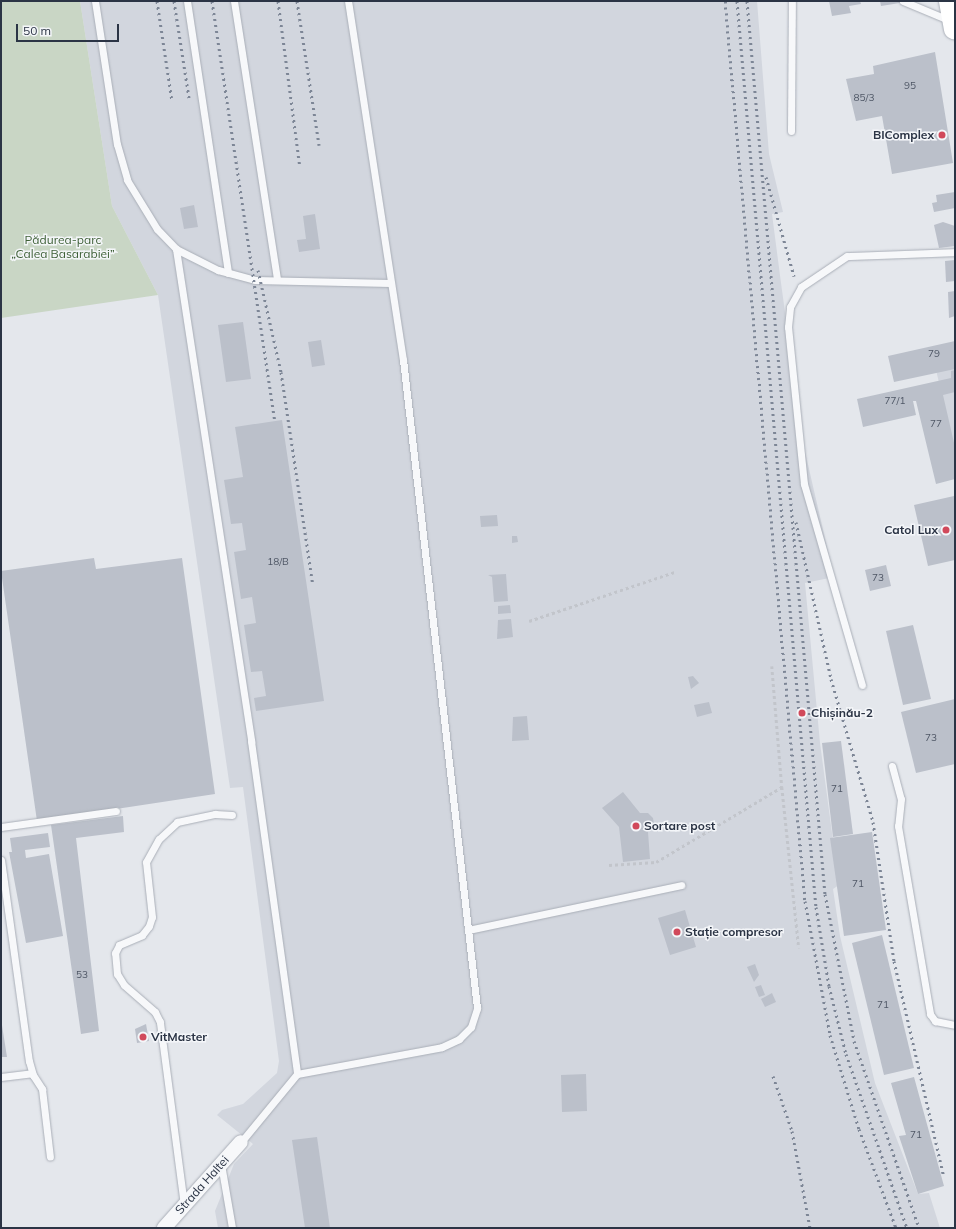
<!DOCTYPE html>
<meta charset="utf-8">
<style>
body{margin:0}
#map{position:relative;width:956px;height:1229px;overflow:hidden;background:#e4e7ec;font-family:Mulish,sans-serif}
div>[style]{position:absolute}
[style*='--x']{left:calc(var(--x)*1px);top:calc(var(--y)*1px);width:calc(var(--w)*1px);rotate:calc(var(--a)*1deg)}
.built>*{inset:0;background:#d2d6de}
.green>*{inset:0;background:#c9d6c5}
.building>*{inset:0;background:#bbc0ca}
.path>*{height:2.5px;margin-top:-1.25px;transform-origin:0;background:repeating-linear-gradient(90deg,#c2c5cb 0 3px,transparent 0 6px)}
.roads{filter:drop-shadow(0 0 1px #a9aeb7) drop-shadow(0 0 1px #a9aeb7)}
.lane>*{height:7px;margin:-3.5px;padding:0 3.5px;transform-origin:3.5px;border-radius:3.5px;background:#f7f8fa}
.street>*{height:14px;margin:-7px;padding:0 7px;transform-origin:7px;border-radius:7px;background:#f7f8fa}
.primary>*{height:22px;margin:-11px;padding:0 11px;transform-origin:11px;border-radius:11px;background:#fff}
.rail>*{height:3px;margin-top:-1.5px;transform-origin:0;background:repeating-linear-gradient(90deg,#7d8696 0 2px,transparent 0 6px)}
.dots>*{width:11px;height:11px;translate:-50% -50%;box-sizing:border-box;border:2px solid #f4f6f9;border-radius:50%}
span{translate:-50% -50%;white-space:nowrap;text-align:center;line-height:1.15;-webkit-text-stroke:3px #f4f6f9;paint-order:stroke}
.number-label{font-size:10px;color:#4f5766}
.number-label span{-webkit-text-stroke-width:0}
.poi-label{font-size:12px;color:#2b3445;font-weight:700}
.right{translate:-100% -50%;text-align:right}
.left{translate:0 -50%;text-align:left}
.park-label{font-size:12px;color:#3f6138}
.street-label{font-size:12px;color:#2b3445}
.frame{position:absolute;inset:0;border:2px solid #2b3445;pointer-events:none}
.scale{position:absolute;left:16px;top:24px;width:103px;height:18px;box-sizing:border-box;border:2px solid #2b3445;border-top:0;padding-left:5px;font-size:12px;line-height:14px;white-space:nowrap;color:#2b3445;-webkit-text-stroke:3px #f4f6f9;paint-order:stroke}
</style>
<div id="map">
<div class="built">
<div style="clip-path:polygon(80px 1px,757px 1px,769px 154px,783px 212px,772px 214px,781px 283px,803px 443px,834px 577px,805px 583px,820px 743px,839px 885px,833px 889px,840px 936px,875px 1083px,918px 1194px,929px 1193px,940px 1228px,218px 1228px,215px 1211px,234px 1164px,253px 1144px,217px 1115px,222px 1110px,243px 1104px,277px 1073px,279px 1061px,243px 787px,230px 788px,158px 295px,112px 206px)"></div>
<div style="clip-path:polygon(955px 365px,955px 449px,936px 370px)"></div>
</div>
<div class="green">
<div style="clip-path:polygon(1px 1px,80px 1px,112px 206px,158px 295px,1px 318px)"></div>
</div>
<div class="building">
<div style="clip-path:polygon(829px 1px,860px 1px,861px 4px,849px 6px,851px 13px,832px 16px)"></div>
<div style="clip-path:polygon(880px 1px,906px 1px,906px 2px,881px 6px)"></div>
<div style="clip-path:polygon(935px 52px,953px 163px,892px 174px,882px 116px,856px 121px,846px 79px,874px 74px,873px 66px)"></div>
<div style="clip-path:polygon(955px 192px,955px 208px,934px 212px,932px 203px,937px 202px,936px 195px)"></div>
<div style="clip-path:polygon(194px 205px,198px 227px,184px 229px,180px 208px)"></div>
<div style="clip-path:polygon(315px 214px,320px 249px,299px 252px,297px 240px,306px 239px,303px 216px)"></div>
<div style="clip-path:polygon(943px 222px,955px 226px,955px 246px,939px 248px,934px 225px)"></div>
<div style="clip-path:polygon(955px 260px,955px 281px,946px 282px,945px 261px)"></div>
<div style="clip-path:polygon(955px 291px,955px 316px,949px 318px,948px 292px)"></div>
<div style="clip-path:polygon(243px 322px,251px 379px,226px 382px,218px 325px)"></div>
<div style="clip-path:polygon(321px 340px,325px 365px,312px 367px,308px 342px)"></div>
<div style="clip-path:polygon(955px 341px,955px 369px,894px 382px,888px 356px)"></div>
<div style="clip-path:polygon(955px 370px,955px 392px,943px 395px,955px 447px,955px 479px,936px 484px,916px 401px,913px 401px,916px 415px,863px 427px,857px 399px,951px 378px,951px 371px)"></div>
<div style="clip-path:polygon(282px 420px,324px 701px,256px 711px,254px 698px,266px 696px,262px 671px,251px 672px,244px 625px,256px 623px,252px 597px,241px 599px,234px 552px,246px 550px,242px 523px,231px 524px,224px 480px,243px 477px,235px 427px)"></div>
<div style="clip-path:polygon(954px 496px,955px 560px,928px 566px,914px 505px)"></div>
<div style="clip-path:polygon(497px 515px,498px 526px,481px 527px,480px 516px)"></div>
<div style="clip-path:polygon(512px 536px,517px 536px,518px 542px,512px 543px)"></div>
<div style="clip-path:polygon(94px 558px,96px 569px,182px 558px,215px 794px,37px 821px,1px 571px)"></div>
<div style="clip-path:polygon(886px 565px,891px 586px,870px 591px,865px 570px)"></div>
<div style="clip-path:polygon(506px 574px,508px 601px,494px 602px,492px 577px,488px 575px)"></div>
<div style="clip-path:polygon(510px 605px,511px 613px,498px 614px,498px 606px)"></div>
<div style="clip-path:polygon(511px 619px,513px 637px,497px 639px,498px 620px)"></div>
<div style="clip-path:polygon(913px 625px,931px 699px,903px 705px,886px 631px)"></div>
<div style="clip-path:polygon(693px 676px,699px 683px,691px 689px,688px 677px)"></div>
<div style="clip-path:polygon(955px 699px,955px 764px,916px 773px,901px 712px)"></div>
<div style="clip-path:polygon(709px 702px,712px 713px,697px 717px,694px 705px)"></div>
<div style="clip-path:polygon(527px 716px,529px 740px,512px 741px,513px 717px)"></div>
<div style="clip-path:polygon(841px 741px,853px 834px,833px 837px,822px 743px)"></div>
<div style="clip-path:polygon(623px 792px,640px 813px,648px 813px,653px 818px,654px 824px,648px 832px,650px 859px,623px 862px,619px 827px,602px 808px)"></div>
<div style="clip-path:polygon(123px 816px,124px 832px,76px 838px,99px 1031px,81px 1034px,51px 825px)"></div>
<div style="clip-path:polygon(872px 832px,886px 930px,844px 936px,830px 838px)"></div>
<div style="clip-path:polygon(48px 833px,50px 847px,25px 850px,26px 858px,49px 854px,63px 936px,26px 943px,9px 852px,12px 852px,10px 838px)"></div>
<div style="clip-path:polygon(685px 910px,696px 947px,670px 955px,658px 918px)"></div>
<div style="clip-path:polygon(882px 935px,914px 1068px,884px 1075px,852px 943px)"></div>
<div style="clip-path:polygon(755px 964px,759px 975px,754px 982px,747px 967px)"></div>
<div style="clip-path:polygon(761px 985px,765px 995px,759px 997px,755px 987px)"></div>
<div style="clip-path:polygon(772px 993px,776px 1002px,765px 1007px,761px 999px)"></div>
<div style="clip-path:polygon(1px 1019px,7px 1057px,1px 1057px)"></div>
<div style="clip-path:polygon(146px 1024px,149px 1041px,137px 1043px,135px 1029px)"></div>
<div style="clip-path:polygon(586px 1074px,587px 1111px,562px 1112px,561px 1075px)"></div>
<div style="clip-path:polygon(914px 1077px,944px 1186px,918px 1194px,899px 1136px,906px 1135px,891px 1083px)"></div>
<div style="clip-path:polygon(317px 1137px,330px 1228px,305px 1228px,292px 1140px)"></div>
</div>
<div class="path">
<div style="--x:529;--y:621;--w:154;--a:-18.6"></div>
<div style="--x:772;--y:666;--w:121;--a:85.3"></div>
<div style="--x:609;--y:865;--w:47;--a:-3.7"></div>
<div style="--x:656;--y:862;--w:147;--a:-30.8"></div>
<div style="--x:782;--y:787;--w:162;--a:84"></div>
</div>
<div class="roads">
<div class="lane">
<div style="--x:95;--y:1;--w:145;--a:81.3"></div>
<div style="--x:117;--y:144;--w:37;--a:74"></div>
<div style="--x:127;--y:180;--w:57;--a:58.5"></div>
<div style="--x:157;--y:229;--w:28;--a:46"></div>
<div style="--x:176;--y:249;--w:47;--a:26.6"></div>
<div style="--x:218;--y:270;--w:38;--a:15"></div>
<div style="--x:255;--y:280;--w:135;--a:1.3"></div>
<div style="--x:187;--y:1;--w:275;--a:81.4"></div>
<div style="--x:234;--y:1;--w:282;--a:81.2"></div>
<div style="--x:903;--y:1;--w:52;--a:22.6"></div>
<div style="--x:791;--y:131;--w:130;--a:-89.6"></div>
<div style="--x:176;--y:249;--w:498;--a:81.3"></div>
<div style="--x:251;--y:741;--w:336;--a:82.1"></div>
<div style="--x:862;--y:685;--w:209;--a:-106.1"></div>
<div style="--x:804;--y:484;--w:158;--a:-95.8"></div>
<div style="--x:788;--y:327;--w:20;--a:-84"></div>
<div style="--x:790;--y:307;--w:23;--a:-61"></div>
<div style="--x:801;--y:287;--w:55;--a:-34"></div>
<div style="--x:847;--y:256;--w:108;--a:-2.1"></div>
<div style="--x:892;--y:766;--w:34;--a:75"></div>
<div style="--x:901;--y:799;--w:27;--a:96"></div>
<div style="--x:898;--y:826;--w:191;--a:80.3"></div>
<div style="--x:930;--y:1014;--w:9;--a:54"></div>
<div style="--x:935;--y:1021;--w:20;--a:11"></div>
<div style="--x:1;--y:827;--w:116;--a:-7.9"></div>
<div style="--x:1;--y:860;--w:203;--a:82.1"></div>
<div style="--x:29;--y:1061;--w:15;--a:74"></div>
<div style="--x:33;--y:1075;--w:17;--a:57"></div>
<div style="--x:42;--y:1089;--w:68;--a:83.3"></div>
<div style="--x:468;--y:930;--w:218;--a:-11.9"></div>
<div style="--x:1;--y:1077;--w:31;--a:-7"></div>
<div style="--x:241;--y:1142;--w:88;--a:-50.5"></div>
<div style="--x:297;--y:1074;--w:147;--a:-10.5"></div>
<div style="--x:442;--y:1047;--w:19;--a:-25"></div>
<div style="--x:459;--y:1039;--w:17;--a:-45"></div>
<div style="--x:471;--y:1027;--w:20;--a:-72"></div>
<div style="--x:477;--y:1008;--w:652;--a:-96.51"></div>
<div style="--x:403;--y:360;--w:363;--a:-98.7"></div>
<div style="--x:221;--y:1164;--w:65;--a:80.2"></div>
<div style="--x:184;--y:1205;--w:185;--a:-97.5"></div>
<div style="--x:160;--y:1022;--w:11;--a:-117"></div>
<div style="--x:155;--y:1012;--w:41;--a:-138.9"></div>
<div style="--x:124;--y:985;--w:13;--a:-122"></div>
<div style="--x:117;--y:974;--w:21;--a:-95"></div>
<div style="--x:115;--y:953;--w:9;--a:-63"></div>
<div style="--x:119;--y:945;--w:25;--a:-23"></div>
<div style="--x:142;--y:935;--w:11;--a:-52"></div>
<div style="--x:149;--y:926;--w:9;--a:-72"></div>
<div style="--x:152;--y:917;--w:55;--a:-96.2"></div>
<div style="--x:146;--y:862;--w:26;--a:-61"></div>
<div style="--x:159;--y:839;--w:25;--a:-43"></div>
<div style="--x:177;--y:822;--w:39;--a:-12"></div>
<div style="--x:215;--y:814;--w:17;--a:3"></div>
</div>
<div class="street">
<div style="--x:164;--y:1228;--w:115;--a:-48.2"></div>
</div>
<div class="primary">
<div style="--x:950;--y:1;--w:28;--a:80"></div>
</div>
</div>
<div class="rail">
<div style="--x:157;--y:1;--w:101;--a:81.5"></div>
<div style="--x:174;--y:1;--w:98;--a:81.2"></div>
<div style="--x:212;--y:1;--w:425;--a:81.5"></div>
<div style="--x:278;--y:1;--w:167;--a:82.5"></div>
<div style="--x:297;--y:1;--w:146;--a:81.3"></div>
<div style="--x:725;--y:1;--w:904;--a:84.92"></div>
<div style="--x:805;--y:901;--w:136;--a:79.4"></div>
<div style="--x:830;--y:1035;--w:98;--a:72.9"></div>
<div style="--x:859;--y:1129;--w:106;--a:69.5"></div>
<div style="--x:737;--y:1;--w:909;--a:85.02"></div>
<div style="--x:816;--y:907;--w:80;--a:80.7"></div>
<div style="--x:829;--y:986;--w:70;--a:76"></div>
<div style="--x:846;--y:1054;--w:184;--a:70.7"></div>
<div style="--x:747;--y:1;--w:896;--a:85.01"></div>
<div style="--x:825;--y:894;--w:150;--a:78.8"></div>
<div style="--x:854;--y:1041;--w:198;--a:70.8"></div>
<div style="--x:766;--y:177;--w:103;--a:74.2"></div>
<div style="--x:258;--y:270;--w:105;--a:77.3"></div>
<div style="--x:281;--y:372;--w:215;--a:81.5"></div>
<div style="--x:796;--y:522;--w:161;--a:77.4"></div>
<div style="--x:831;--y:679;--w:149;--a:73.6"></div>
<div style="--x:873;--y:822;--w:141;--a:81.4"></div>
<div style="--x:894;--y:961;--w:219;--a:77"></div>
<div style="--x:773;--y:1076;--w:58;--a:70.9"></div>
<div style="--x:792;--y:1131;--w:99;--a:79.5"></div>
</div>
<div class="dots">
<div style="left:942px;top:135px;background:#d1495b"></div>
<div style="left:946px;top:530px;background:#d1495b"></div>
<div style="left:802px;top:713px;background:#d1495b"></div>
<div style="left:636px;top:826px;background:#d1495b"></div>
<div style="left:677px;top:932px;background:#d1495b"></div>
<div style="left:143px;top:1037px;background:#d1495b"></div>
</div>
<div class="number-label">
<span style="left:910px;top:86px">95</span>
<span style="left:864px;top:98px">85/3</span>
<span style="left:934px;top:354px">79</span>
<span style="left:895px;top:401px">77/1</span>
<span style="left:936px;top:424px">77</span>
<span style="left:278px;top:562px">18/B</span>
<span style="left:878px;top:578px">73</span>
<span style="left:931px;top:738px">73</span>
<span style="left:837px;top:789px">71</span>
<span style="left:858px;top:884px">71</span>
<span style="left:82px;top:975px">53</span>
<span style="left:883px;top:1005px">71</span>
<span style="left:916px;top:1135px">71</span>
</div>
<div class="poi-label">
<span class="right" style="left:934px;top:135px">BIComplex</span>
<span class="right" style="left:938px;top:530px">Catol Lux</span>
<span class="left" style="left:811px;top:713px">Chișinău-2</span>
<span class="left" style="left:644px;top:826px">Sortare post</span>
<span class="left" style="left:685px;top:932px">Stație compresor</span>
<span class="left" style="left:151px;top:1037px">VitMaster</span>
</div>
<div class="park-label">
<span style="left:63px;top:247px">Pădurea-parc<br>„Calea Basarabiei”</span>
</div>
<div class="street-label">
<span style="left:202px;top:1185px;rotate:-48deg">Strada Haltei</span>
</div>
<div class="frame"></div>
<div class="scale">50 m</div>
</div>
